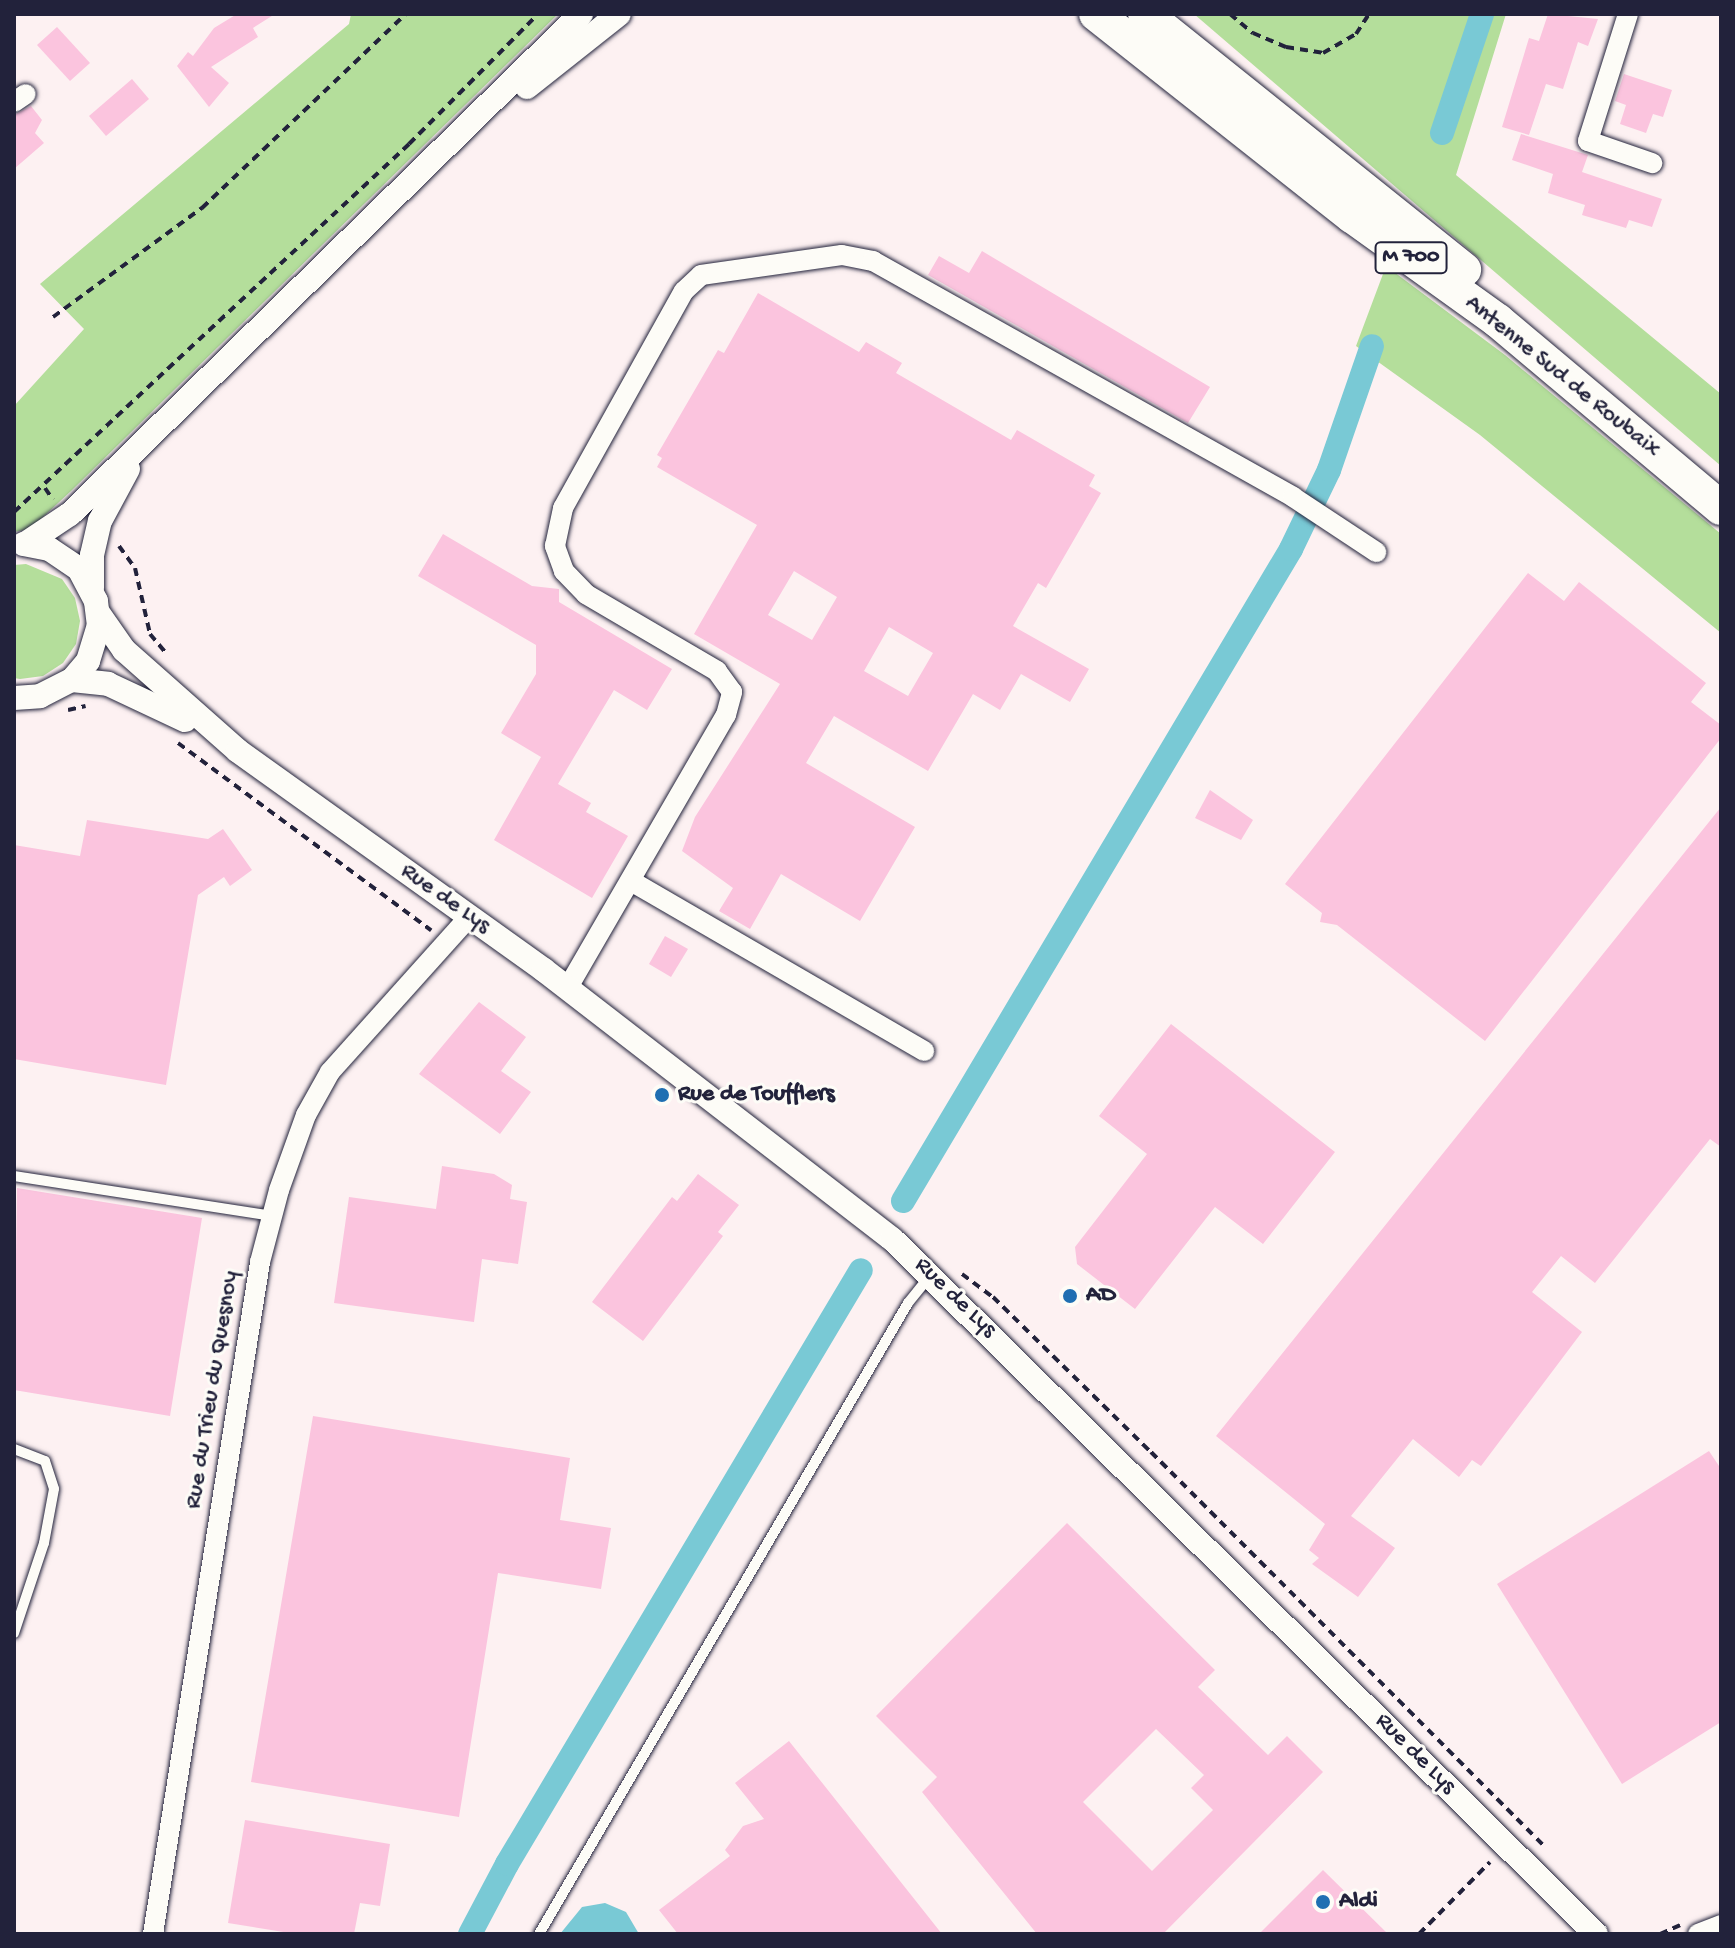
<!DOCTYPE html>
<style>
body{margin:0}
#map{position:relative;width:1735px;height:1948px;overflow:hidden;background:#fdf1f2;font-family:"Gochi Hand",sans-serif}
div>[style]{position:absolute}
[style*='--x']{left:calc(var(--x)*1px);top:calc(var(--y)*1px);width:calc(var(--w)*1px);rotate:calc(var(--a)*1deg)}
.green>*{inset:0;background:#b4de9b}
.water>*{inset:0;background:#79c9d5}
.canal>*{height:24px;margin:-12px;padding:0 12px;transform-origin:12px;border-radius:12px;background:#79c9d5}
.building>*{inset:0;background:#fbc4de}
.path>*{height:4px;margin-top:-2px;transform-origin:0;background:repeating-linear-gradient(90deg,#22223b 0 8px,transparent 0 14px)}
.roads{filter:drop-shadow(0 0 2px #22223b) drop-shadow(0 0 2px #22223b)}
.service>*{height:10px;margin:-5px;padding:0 5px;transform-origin:5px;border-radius:5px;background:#fdfcf7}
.minor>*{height:20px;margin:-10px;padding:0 10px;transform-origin:10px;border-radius:10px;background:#fdfcf7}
.tertiary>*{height:24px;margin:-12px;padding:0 12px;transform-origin:12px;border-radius:12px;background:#fdfcf7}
.trunk>*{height:34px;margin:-17px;padding:0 17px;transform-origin:17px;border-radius:17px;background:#fdfcf7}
.dots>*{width:22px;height:22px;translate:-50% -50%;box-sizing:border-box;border:4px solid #fdfcf7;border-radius:50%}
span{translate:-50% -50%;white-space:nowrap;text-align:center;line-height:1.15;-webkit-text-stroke:6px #fdfcf7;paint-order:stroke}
.shield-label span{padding:2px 6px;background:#fdfcf7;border:2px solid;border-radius:6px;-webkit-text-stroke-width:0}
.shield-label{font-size:22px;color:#22223b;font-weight:700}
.street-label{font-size:24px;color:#22223b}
.poi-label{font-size:24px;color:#22223b;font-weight:700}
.left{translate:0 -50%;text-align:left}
.frame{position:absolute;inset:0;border:16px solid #22223b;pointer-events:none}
</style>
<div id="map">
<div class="green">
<div style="clip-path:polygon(351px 14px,558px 14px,71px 491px,30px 529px,14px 532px,14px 406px,84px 329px,40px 284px,349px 24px)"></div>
<div style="clip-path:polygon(1194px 14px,1506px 14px,1456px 175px,1721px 394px,1721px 466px)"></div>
<div style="clip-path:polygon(1386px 266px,1505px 355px,1721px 534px,1721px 633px,1480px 435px,1356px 346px)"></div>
<div style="clip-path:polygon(26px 564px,62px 579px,75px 598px,80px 621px,76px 644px,63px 663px,43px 676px,20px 679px,14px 678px,14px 565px)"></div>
</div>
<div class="water">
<div style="clip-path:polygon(605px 1903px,626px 1912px,639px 1934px,560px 1934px,582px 1907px)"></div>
</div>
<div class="canal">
<div style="--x:1442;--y:133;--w:126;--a:-71.4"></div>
<div style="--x:903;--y:1201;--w:759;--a:-59.24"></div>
<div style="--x:1291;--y:549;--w:88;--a:-64.3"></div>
<div style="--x:1329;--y:470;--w:131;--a:-70.9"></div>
<div style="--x:470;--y:1934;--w:79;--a:-62.1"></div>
<div style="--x:507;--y:1864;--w:691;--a:-59.21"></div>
</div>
<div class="building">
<div style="clip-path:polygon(237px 14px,275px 14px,253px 28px,258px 37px,211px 67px,229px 83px,209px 107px,177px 66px,188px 52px,193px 56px,214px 28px)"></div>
<div style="clip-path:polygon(1548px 14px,1598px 19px,1588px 46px,1578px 42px,1563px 89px,1546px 84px,1529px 135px,1502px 127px,1529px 38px,1539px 41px)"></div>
<div style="clip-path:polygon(57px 27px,90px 63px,70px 81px,37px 45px)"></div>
<div style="clip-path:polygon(1624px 74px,1672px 90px,1663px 117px,1653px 114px,1646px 133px,1620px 124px,1626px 105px,1615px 101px)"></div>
<div style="clip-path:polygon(132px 79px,149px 99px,106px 136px,89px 116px)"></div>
<div style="clip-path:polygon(31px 106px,42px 120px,35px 133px,44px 143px,14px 169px,14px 115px)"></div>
<div style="clip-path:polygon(1521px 134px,1588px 155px,1582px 172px,1662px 199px,1652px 227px,1629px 220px,1626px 228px,1582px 215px,1585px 205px,1548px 193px,1553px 174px,1512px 160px)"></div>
<div style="clip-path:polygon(982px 251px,1210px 387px,1188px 423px,928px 275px,939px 256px,969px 273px)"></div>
<div style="clip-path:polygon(evenodd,758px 293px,859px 352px,866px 342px,902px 363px,896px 373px,1011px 440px,1017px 430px,1095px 475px,1089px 486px,1101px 493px,1046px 588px,1038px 583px,1013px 626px,1089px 669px,1070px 702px,1021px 674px,1000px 710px,973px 694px,928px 771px,834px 716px,806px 763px,915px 827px,860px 921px,781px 874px,750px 929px,719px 911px,733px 888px,682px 851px,695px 817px,780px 684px,694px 634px,757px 525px,657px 467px,662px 458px,657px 455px,718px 350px,724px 353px,758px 293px,794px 571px,837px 597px,812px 640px,768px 615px,794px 571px,758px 293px,889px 627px,933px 653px,908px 696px,864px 671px,889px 627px)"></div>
<div style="clip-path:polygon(443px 534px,532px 586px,559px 589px,559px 602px,672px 669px,647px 710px,614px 690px,558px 784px,591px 803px,586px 812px,628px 836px,592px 898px,494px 840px,541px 757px,501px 733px,536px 674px,536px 645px,418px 576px)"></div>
<div style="clip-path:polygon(1528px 573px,1564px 601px,1579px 582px,1706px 683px,1691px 702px,1721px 725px,1721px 738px,1485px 1041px,1337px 925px,1320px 922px,1322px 913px,1285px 884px)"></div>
<div style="clip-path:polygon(1210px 790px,1253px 820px,1241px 840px,1195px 818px)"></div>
<div style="clip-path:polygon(1721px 807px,1721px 1147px,1710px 1139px,1595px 1283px,1561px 1256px,1532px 1292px,1582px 1332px,1481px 1466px,1472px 1460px,1459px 1477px,1413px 1439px,1351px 1516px,1395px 1548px,1358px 1597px,1312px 1564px,1319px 1558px,1309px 1550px,1325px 1524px,1216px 1436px)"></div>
<div style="clip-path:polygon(87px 820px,208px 839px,223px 829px,252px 870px,230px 886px,224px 877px,198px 895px,166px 1085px,14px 1059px,14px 845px,80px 856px)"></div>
<div style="clip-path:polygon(665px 936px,688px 949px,671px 977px,649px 964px)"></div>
<div style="clip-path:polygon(479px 1002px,526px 1037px,501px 1071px,531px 1092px,500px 1134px,419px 1074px)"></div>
<div style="clip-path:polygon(1171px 1024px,1335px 1152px,1263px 1244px,1215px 1207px,1135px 1309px,1077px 1264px,1075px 1247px,1147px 1154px,1099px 1116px)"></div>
<div style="clip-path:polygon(442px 1166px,494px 1174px,512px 1185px,510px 1199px,527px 1202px,518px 1264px,482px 1259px,474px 1322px,334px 1303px,349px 1197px,436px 1209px)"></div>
<div style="clip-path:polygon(698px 1174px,739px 1205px,718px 1232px,723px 1236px,643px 1341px,592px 1302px,672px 1197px,677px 1201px)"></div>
<div style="clip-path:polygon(17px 1188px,202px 1218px,170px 1416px,14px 1390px)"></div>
<div style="clip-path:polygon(313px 1416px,570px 1458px,560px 1520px,611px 1528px,601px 1589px,498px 1573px,459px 1817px,251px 1782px)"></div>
<div style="clip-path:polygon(1709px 1451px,1721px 1469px,1721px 1722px,1622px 1784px,1497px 1584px)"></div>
<div style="clip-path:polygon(evenodd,1067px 1523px,1215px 1670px,1198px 1687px,1268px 1755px,1287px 1736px,1323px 1772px,1163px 1934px,1037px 1934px,922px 1792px,937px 1777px,876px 1716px,1067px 1523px,1156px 1729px,1204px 1775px,1191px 1788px,1213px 1810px,1152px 1871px,1083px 1802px,1156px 1729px)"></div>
<div style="clip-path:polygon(789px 1741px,942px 1934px,678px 1934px,659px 1910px,730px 1856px,725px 1850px,743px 1826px,764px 1819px,735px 1783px)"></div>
<div style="clip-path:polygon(245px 1820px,390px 1844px,380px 1906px,360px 1903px,354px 1934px,296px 1934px,228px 1923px)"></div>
<div style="clip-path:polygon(1323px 1870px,1388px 1934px,1259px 1934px)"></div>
</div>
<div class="path">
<div style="--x:1230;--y:14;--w:30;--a:40"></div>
<div style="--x:1253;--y:33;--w:36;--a:23"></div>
<div style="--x:1286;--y:47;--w:37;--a:9"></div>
<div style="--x:1323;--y:53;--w:38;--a:-30"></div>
<div style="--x:1356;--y:34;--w:24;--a:-57"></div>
<div style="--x:53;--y:317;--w:185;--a:-36.2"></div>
<div style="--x:202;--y:208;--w:282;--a:-43.6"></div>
<div style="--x:45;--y:488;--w:14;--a:56"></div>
<div style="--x:14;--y:512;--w:540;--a:-42.97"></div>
<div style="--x:409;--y:144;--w:183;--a:-45.2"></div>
<div style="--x:119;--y:546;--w:27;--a:54"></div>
<div style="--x:135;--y:568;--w:68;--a:77.2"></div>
<div style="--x:150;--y:634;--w:23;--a:50"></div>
<div style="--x:68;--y:710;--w:18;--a:-13"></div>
<div style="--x:178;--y:743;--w:315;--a:36.5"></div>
<div style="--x:962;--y:1274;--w:39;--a:37"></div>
<div style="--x:993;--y:1297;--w:221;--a:44.5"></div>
<div style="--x:1151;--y:1452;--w:555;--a:45.07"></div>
<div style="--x:1419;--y:1934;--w:101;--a:-45.4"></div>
<div style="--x:1660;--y:1934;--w:22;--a:-24"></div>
</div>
<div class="roads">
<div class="service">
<div style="--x:14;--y:1176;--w:260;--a:8.8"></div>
<div style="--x:14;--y:1449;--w:33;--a:21"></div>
<div style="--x:45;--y:1461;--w:29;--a:72"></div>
<div style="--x:54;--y:1489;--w:55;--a:100.5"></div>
<div style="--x:44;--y:1543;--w:95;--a:108.4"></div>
<div style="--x:539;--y:1934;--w:731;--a:-59.68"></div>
<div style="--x:908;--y:1303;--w:36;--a:-51"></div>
</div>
<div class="minor">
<div style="--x:1628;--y:14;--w:133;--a:107.5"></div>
<div style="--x:1588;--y:141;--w:68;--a:19"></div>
<div style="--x:14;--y:102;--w:14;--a:-34"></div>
<div style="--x:631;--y:881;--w:339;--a:30.1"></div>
<div style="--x:567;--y:989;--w:317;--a:-59.9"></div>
<div style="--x:726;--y:715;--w:24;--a:-75"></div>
<div style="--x:732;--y:692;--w:26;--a:-126"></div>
<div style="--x:717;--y:671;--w:152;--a:-149.6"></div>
<div style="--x:586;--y:594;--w:32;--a:-134"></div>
<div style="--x:564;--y:571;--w:27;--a:-110"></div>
<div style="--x:555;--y:546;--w:39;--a:-78"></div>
<div style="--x:563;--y:508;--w:248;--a:-60.9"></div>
<div style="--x:684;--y:291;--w:23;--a:-43"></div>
<div style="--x:701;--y:275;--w:142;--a:-8.1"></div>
<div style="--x:842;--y:255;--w:32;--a:11"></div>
<div style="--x:873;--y:261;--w:482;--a:29.3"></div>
<div style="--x:1293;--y:497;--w:100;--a:33.5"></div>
<div style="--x:153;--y:1934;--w:680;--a:-80.95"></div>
<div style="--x:260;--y:1262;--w:74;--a:-75.2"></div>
<div style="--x:279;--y:1190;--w:80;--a:-70.2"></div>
<div style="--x:306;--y:1115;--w:49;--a:-60.8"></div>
<div style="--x:330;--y:1072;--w:208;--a:-48.1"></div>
<div style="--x:1698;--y:1934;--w:25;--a:-21"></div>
</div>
<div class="tertiary">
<div style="--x:527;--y:87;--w:117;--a:-38.4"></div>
<div style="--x:25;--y:544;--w:54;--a:-33.7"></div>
<div style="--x:70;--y:514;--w:715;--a:-44.38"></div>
<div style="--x:92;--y:588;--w:33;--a:-90"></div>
<div style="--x:92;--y:555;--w:35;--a:-77"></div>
<div style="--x:100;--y:521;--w:59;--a:-61.7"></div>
<div style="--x:99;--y:614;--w:44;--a:55.2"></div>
<div style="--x:124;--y:650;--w:152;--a:41.5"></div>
<div style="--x:238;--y:751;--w:376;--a:35.6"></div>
<div style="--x:544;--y:970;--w:440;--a:37.7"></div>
<div style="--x:892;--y:1239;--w:989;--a:44.63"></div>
<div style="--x:72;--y:680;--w:36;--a:6"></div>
<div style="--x:108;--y:684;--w:85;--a:25.1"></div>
<div style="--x:14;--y:698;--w:26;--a:-4"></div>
<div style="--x:40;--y:696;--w:36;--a:-27"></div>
<div style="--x:72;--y:680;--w:25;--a:-50"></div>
<div style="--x:88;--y:661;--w:37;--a:-73"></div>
<div style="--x:99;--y:626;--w:25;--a:-97"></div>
<div style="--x:96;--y:601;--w:36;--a:-118"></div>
<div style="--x:79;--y:569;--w:36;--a:-146"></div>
<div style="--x:49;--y:549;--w:26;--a:-169"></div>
</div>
<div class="trunk">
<div style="--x:1096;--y:14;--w:326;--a:38.3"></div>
<div style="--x:1352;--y:216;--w:180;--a:35.7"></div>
<div style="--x:1498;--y:321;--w:291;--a:40"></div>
<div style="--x:1145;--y:14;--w:409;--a:38.7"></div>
</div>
</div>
<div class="dots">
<div style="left:662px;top:1095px;background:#1f6fb2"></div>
<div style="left:1070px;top:1296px;background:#1f6fb2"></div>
<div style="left:1323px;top:1902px;background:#1f6fb2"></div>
</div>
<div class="shield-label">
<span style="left:1411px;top:258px">M 700</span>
</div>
<div class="street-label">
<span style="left:1562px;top:377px;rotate:39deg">Antenne Sud de Roubaix</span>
<span style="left:445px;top:899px;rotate:35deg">Rue de Lys</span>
<span style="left:955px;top:1298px;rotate:44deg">Rue de Lys</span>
<span style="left:213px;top:1390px;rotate:-81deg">Rue du Trieu du Quesnoy</span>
<span style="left:1415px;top:1754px;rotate:45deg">Rue de Lys</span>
</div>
<div class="poi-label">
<span class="left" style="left:678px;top:1095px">Rue de Toufflers</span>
<span class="left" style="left:1086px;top:1296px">AD</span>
<span class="left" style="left:1339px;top:1902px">Aldi</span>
</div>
<div class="frame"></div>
</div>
